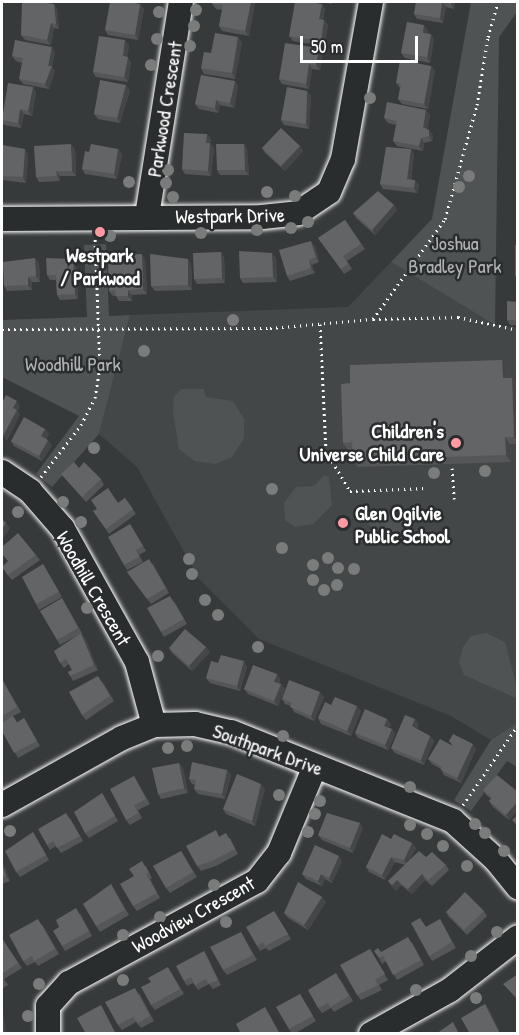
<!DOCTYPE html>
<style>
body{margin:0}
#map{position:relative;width:519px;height:1035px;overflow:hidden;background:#373a3b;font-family:"Patrick Hand",sans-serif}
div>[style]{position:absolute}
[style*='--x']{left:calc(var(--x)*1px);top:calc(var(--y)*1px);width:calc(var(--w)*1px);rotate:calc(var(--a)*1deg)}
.built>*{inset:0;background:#444748}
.green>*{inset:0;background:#505354}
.path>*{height:3px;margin-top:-1.5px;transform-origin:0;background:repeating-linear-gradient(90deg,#fff 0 1.5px,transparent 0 6px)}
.roads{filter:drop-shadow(0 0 2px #fff) drop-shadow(0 0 2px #fff)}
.minor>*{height:24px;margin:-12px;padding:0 12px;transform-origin:12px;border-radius:12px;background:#2a2d2e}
.trees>*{width:12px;height:12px;margin:-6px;border-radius:50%;background:#7a7c7c}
.wall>*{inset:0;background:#555657}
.shaded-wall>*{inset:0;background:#454647}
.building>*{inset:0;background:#636465}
.dots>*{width:16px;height:16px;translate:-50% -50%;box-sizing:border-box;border:3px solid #2a2d2e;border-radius:50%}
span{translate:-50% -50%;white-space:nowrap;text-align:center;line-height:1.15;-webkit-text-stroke:5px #2a2d2e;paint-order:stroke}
.street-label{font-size:20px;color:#fff}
.park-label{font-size:20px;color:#b0b2b2}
.poi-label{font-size:20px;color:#fff;font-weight:700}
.right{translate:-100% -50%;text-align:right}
.left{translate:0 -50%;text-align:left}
.frame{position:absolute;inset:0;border:3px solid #fff;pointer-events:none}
.scale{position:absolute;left:300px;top:36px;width:118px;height:27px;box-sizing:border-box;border:3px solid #fff;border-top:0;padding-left:8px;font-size:18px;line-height:21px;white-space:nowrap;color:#fff;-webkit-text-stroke:4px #2a2d2e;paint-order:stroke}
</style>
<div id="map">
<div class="built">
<div style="clip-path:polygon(391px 262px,495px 325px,517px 328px,517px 723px,491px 740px,451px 716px,259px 639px,199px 579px,137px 467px,99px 434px,130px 315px,348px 307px)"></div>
</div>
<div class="green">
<div style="clip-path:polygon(471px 2px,517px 2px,517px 12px,499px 37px,495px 325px,391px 262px,432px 219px)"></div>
<div style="clip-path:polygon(106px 244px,109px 316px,130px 315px,99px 434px,52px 487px,36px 474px,79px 416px,2px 377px,2px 320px,87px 317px,84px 245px)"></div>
<div style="clip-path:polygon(181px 389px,204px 389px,206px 397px,233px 401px,244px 419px,244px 438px,232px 457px,215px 464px,195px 461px,179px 449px,173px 412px,174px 397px)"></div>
<div style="clip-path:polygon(324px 475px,329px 477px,332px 505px,313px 524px,295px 527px,285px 520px,284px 503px,296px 487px,314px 486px)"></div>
<div style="clip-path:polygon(400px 511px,409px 517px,409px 529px,401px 534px,375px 533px,365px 518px,369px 513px)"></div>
<div style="clip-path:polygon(486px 633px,505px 642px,517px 688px,516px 698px,464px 675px,459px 662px,463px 647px,471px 636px)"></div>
<div style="clip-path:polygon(517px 723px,517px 767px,507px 761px,471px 811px,454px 800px,491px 740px)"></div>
</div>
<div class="path">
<div style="--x:373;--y:319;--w:123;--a:-54.2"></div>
<div style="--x:445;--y:219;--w:118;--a:-74.3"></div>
<div style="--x:477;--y:105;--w:69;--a:-80.8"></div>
<div style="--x:488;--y:37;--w:36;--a:-74"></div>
<div style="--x:320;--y:324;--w:127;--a:87.3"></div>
<div style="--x:326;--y:451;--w:47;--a:59"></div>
<div style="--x:350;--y:491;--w:75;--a:-2.3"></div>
<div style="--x:2;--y:329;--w:268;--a:-0.2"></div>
<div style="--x:270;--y:328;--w:103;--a:-5"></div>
<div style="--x:373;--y:319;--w:85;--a:-1.3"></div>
<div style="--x:458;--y:317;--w:61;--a:12.2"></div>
<div style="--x:452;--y:468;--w:31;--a:86"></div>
<div style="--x:41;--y:477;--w:66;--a:-52.4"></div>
<div style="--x:81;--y:425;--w:30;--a:-63"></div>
<div style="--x:95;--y:398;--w:31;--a:-81"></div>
<div style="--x:100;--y:367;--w:130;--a:-92.2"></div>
<div style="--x:463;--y:805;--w:97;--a:-55.5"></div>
</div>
<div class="roads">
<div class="minor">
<div style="--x:147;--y:216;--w:217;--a:-81"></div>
<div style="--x:2;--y:219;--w:260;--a:-0.4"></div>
<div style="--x:262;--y:217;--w:36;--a:-6"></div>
<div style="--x:298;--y:213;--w:37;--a:-34"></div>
<div style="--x:329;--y:192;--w:36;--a:-67"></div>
<div style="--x:343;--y:159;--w:159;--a:-79.9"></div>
<div style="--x:2;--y:472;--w:34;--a:34"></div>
<div style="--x:30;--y:491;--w:50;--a:49"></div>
<div style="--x:63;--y:529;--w:152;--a:60.9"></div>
<div style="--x:137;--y:662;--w:65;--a:74.9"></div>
<div style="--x:2;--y:805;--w:137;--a:-29.2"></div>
<div style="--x:122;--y:738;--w:35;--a:-22"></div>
<div style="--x:154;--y:725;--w:41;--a:-1.4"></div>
<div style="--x:195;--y:724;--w:37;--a:13"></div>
<div style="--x:231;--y:732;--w:239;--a:21.8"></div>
<div style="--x:453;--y:821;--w:58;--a:42.2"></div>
<div style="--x:496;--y:860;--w:35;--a:51"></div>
<div style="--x:48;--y:1034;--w:28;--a:-90"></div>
<div style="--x:48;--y:1006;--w:31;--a:-48"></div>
<div style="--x:69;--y:983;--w:214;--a:-28.5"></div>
<div style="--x:257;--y:881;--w:36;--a:-52"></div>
<div style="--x:279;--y:853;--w:94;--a:-67.5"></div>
<div style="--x:371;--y:1034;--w:90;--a:-29.1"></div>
<div style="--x:450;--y:990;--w:86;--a:-37.9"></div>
</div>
</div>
<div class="trees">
<div style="left:196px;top:10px"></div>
<div style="left:159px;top:12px"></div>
<div style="left:194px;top:26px"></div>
<div style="left:157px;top:39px"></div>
<div style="left:190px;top:46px"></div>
<div style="left:151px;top:65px"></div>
<div style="left:370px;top:98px"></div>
<div style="left:168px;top:170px"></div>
<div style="left:469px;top:176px"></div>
<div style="left:129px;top:182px"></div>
<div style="left:166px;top:183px"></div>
<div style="left:459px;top:187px"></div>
<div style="left:267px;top:192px"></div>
<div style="left:295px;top:196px"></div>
<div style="left:173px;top:197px"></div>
<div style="left:308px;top:222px"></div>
<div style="left:291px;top:228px"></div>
<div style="left:257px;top:230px"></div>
<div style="left:201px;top:233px"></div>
<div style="left:110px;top:236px"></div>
<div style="left:233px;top:320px"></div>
<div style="left:144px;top:351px"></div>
<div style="left:94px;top:448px"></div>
<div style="left:485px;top:471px"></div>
<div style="left:434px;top:473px"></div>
<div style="left:272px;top:489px"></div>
<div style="left:63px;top:502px"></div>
<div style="left:18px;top:512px"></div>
<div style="left:81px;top:522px"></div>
<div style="left:282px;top:548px"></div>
<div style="left:328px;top:558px"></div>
<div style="left:189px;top:559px"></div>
<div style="left:313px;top:565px"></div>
<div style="left:338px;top:568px"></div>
<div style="left:354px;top:569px"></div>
<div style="left:192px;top:574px"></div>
<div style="left:313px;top:580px"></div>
<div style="left:337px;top:585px"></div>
<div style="left:324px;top:590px"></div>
<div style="left:205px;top:600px"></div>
<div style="left:87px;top:608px"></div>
<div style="left:218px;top:615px"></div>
<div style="left:258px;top:647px"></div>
<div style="left:158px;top:656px"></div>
<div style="left:283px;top:736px"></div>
<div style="left:187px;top:746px"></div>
<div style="left:168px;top:748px"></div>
<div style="left:410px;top:787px"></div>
<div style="left:279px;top:795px"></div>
<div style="left:320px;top:801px"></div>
<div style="left:315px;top:814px"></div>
<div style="left:475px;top:824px"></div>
<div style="left:410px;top:825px"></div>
<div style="left:10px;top:831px"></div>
<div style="left:308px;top:832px"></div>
<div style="left:485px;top:833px"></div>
<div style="left:427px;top:834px"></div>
<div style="left:443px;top:846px"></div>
<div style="left:504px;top:851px"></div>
<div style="left:467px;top:866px"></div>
<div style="left:214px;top:885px"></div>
<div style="left:160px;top:917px"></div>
<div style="left:226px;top:922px"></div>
<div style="left:497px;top:932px"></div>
<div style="left:123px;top:935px"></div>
<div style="left:471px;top:956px"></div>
<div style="left:123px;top:980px"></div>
<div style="left:39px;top:984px"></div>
<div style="left:416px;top:990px"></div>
<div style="left:476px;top:998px"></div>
<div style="left:28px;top:1016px"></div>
</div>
<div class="wall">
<div style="clip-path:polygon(255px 2px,249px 36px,222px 31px,219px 26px,222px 10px,216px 9px,212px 4px)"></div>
<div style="clip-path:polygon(320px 2px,332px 2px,332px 4px)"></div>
<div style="clip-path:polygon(414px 2px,455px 2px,454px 9px,446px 7px,443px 23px,417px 19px,414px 14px,416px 3px)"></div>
<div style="clip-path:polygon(54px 4px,57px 9px,59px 29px,54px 28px,51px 45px,25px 40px,21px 35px)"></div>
<div style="clip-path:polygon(140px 4px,144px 9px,138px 40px,108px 35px,105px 30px)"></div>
<div style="clip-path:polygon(322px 4px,325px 9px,323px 20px,324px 20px,328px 25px,324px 46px,293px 41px,289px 36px)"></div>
<div style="clip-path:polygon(428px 30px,427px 33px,434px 39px,430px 63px,405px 58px,401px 53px)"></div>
<div style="clip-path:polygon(242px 42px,235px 79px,204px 74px,201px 68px,211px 53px)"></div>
<div style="clip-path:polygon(129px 45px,127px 57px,131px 62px,128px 82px,96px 77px,93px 72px)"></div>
<div style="clip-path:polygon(55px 52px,52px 67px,55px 71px,49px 89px,23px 84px,19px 79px,22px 63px,16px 61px,12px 56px)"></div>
<div style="clip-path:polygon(322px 53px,320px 70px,312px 69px,309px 89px,282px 84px,279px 79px)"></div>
<div style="clip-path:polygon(431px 66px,435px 71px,428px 109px,402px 104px,398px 99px,400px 88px,396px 83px)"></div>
<div style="clip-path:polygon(235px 81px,238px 86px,234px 108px,220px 105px,218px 113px,199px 109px,195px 104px)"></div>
<div style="clip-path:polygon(33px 87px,36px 92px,32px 116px,24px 114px,21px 128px,4px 125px,2px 121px,2px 116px)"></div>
<div style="clip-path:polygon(130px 90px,120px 123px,98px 119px,94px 114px)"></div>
<div style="clip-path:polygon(307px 91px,311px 96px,309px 129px,284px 125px,281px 120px)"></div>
<div style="clip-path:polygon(430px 115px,427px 129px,429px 130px,433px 136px,432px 141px,424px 143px,423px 151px,397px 146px,393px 141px,396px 125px,388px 123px,384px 118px)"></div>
<div style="clip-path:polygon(207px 134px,211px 139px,210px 144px,214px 148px,211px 176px,185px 174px,182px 169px)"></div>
<div style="clip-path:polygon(244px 144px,247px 149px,249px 175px,220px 175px,217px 170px)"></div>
<div style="clip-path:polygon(2px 145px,28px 154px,26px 183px,2px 180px)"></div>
<div style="clip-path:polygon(300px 146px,303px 151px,285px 171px,265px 153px,262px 148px)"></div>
<div style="clip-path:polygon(75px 149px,76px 176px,60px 176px,60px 181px,39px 182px,36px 177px)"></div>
<div style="clip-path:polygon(118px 149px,122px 154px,117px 179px,85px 174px,82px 169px,89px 152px)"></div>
<div style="clip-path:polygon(411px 149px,414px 154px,411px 179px,419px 185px,417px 193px,383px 189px,380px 184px)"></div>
<div style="clip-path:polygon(394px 205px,397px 210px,375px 235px,356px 218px,353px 213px)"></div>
<div style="clip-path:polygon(345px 220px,365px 249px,347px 261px,352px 269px,344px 274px,318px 238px)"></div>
<div style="clip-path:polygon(315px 246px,319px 262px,312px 265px,315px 273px,290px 281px,287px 276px)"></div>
<div style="clip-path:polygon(221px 252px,224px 257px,225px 283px,197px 284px,194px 279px)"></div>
<div style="clip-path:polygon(276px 258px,277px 282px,243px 283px,240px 278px)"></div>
<div style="clip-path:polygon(73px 259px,77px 264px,78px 299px,60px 300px,57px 295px,56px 280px,50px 280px,47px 275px)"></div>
<div style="clip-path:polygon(145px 259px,147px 294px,132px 295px,132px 301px,119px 301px,116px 296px,113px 296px,109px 291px)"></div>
<div style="clip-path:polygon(39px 263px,40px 282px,32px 282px,32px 290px,7px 291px,4px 286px)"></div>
<div style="clip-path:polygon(191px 264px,192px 290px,155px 291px,151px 286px)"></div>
<div style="clip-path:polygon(518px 302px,518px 325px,510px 325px,507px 320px)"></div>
<div style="clip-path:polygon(502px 360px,507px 367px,508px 378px,512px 378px,517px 385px,518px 444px,510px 444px,511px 462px,358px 467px,353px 460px,353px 450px,348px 450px,343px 443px,350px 383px)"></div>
<div style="clip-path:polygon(45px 429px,49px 434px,46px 439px,52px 445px,42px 461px,14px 446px,11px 441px)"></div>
<div style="clip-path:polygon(79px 468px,101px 479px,104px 485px,86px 502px,61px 474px)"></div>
<div style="clip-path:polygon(125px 498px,136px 514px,109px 534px,93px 511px,118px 503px)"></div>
<div style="clip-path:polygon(130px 524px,146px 551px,139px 555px,143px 562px,127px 570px,124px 565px)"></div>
<div style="clip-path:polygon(36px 555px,40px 560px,12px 580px,5px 572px)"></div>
<div style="clip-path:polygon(43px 564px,62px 597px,39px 610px,36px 604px)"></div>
<div style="clip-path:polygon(153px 564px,169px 593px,151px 604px,127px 572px)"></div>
<div style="clip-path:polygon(62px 598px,82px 633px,60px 645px,57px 640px)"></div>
<div style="clip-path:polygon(174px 601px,187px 624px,164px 637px,161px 632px)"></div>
<div style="clip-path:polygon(85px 638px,98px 670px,73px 681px,68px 672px,72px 670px,69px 664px,64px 668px,60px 663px)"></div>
<div style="clip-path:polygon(206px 647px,210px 652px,192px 671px,172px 653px,169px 648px)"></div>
<div style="clip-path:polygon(247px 667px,240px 691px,210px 683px,206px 678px)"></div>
<div style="clip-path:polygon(277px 674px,280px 679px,279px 684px,281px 684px,285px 689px,278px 706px,248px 694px,244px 689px)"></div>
<div style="clip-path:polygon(2px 675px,3px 678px,2px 679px,21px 712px,13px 716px,17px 722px,24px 718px,40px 746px,18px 758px,2px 731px)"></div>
<div style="clip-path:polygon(102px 681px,114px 701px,86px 720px,82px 715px)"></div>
<div style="clip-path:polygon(324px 697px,314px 721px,294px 712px,291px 706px,285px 704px,282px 699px)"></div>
<div style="clip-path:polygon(331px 705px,361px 711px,351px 736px,321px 724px,318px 718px)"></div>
<div style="clip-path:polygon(387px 719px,391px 724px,389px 728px,392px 729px,395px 734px,388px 750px,358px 738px,355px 733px)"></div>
<div style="clip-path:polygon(419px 724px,417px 729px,430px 736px,434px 741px,424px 765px,395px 753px,391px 748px)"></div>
<div style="clip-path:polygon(476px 749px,461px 783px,444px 775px,441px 769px,432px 764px,428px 759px)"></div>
<div style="clip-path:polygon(179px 763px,183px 768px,188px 793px,161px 799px,158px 794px)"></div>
<div style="clip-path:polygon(227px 770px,231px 775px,225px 799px,198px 794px,194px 789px,195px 785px,192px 784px,189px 779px)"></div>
<div style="clip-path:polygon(134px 776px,150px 804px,138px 810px,142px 818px,130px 825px,126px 820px)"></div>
<div style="clip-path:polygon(265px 789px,255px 826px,226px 814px,223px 809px)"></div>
<div style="clip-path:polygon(483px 790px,518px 792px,518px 810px,509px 820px,493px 807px,489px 801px,491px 799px,486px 795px)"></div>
<div style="clip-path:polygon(102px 793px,118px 821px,89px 838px,85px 833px)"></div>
<div style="clip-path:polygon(70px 818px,83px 841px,61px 853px,56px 846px,50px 850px,47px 845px)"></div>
<div style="clip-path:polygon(363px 828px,353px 853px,322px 840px,318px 835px)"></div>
<div style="clip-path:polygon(33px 832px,49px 860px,20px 877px,16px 872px)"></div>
<div style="clip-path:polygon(220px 836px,230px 838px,238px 854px,216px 866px,201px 871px,197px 866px)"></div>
<div style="clip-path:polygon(391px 839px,412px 843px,416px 848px,410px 859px,426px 857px,446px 865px,449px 870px,432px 886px,425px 880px,412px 894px,401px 885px,396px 891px,388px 881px,405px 865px,395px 862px,385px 880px,369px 872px,366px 867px)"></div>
<div style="clip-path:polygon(181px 851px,197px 877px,170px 893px,166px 888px)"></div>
<div style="clip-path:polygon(2px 860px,10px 881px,2px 884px)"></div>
<div style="clip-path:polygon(342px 861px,332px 883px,325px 879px,322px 886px,306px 879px,302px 874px)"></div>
<div style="clip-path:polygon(146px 866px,152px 878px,150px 879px,160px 898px,137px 911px,133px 906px,134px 876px)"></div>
<div style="clip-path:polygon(111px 884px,129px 915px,100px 932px,96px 926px)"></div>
<div style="clip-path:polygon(322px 897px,326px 902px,308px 930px,288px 918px,284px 913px)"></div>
<div style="clip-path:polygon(274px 911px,291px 939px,269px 951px,266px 948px,260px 951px,257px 946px)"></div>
<div style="clip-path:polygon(484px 911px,487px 916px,467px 935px,449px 917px,446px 912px)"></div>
<div style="clip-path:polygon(80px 913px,92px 936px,65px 951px,62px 946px)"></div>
<div style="clip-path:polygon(440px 919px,456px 948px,432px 961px,429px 956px,426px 927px)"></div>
<div style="clip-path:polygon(42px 924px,59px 954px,38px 966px,35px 962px,27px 966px,23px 961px)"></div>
<div style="clip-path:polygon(241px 932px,257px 960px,227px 975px,223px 970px)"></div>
<div style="clip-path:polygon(3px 940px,22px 968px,4px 979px,8px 985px,2px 989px,2px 941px)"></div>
<div style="clip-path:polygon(412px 942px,424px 965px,397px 980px,386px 961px,382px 964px,379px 958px,381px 952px)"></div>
<div style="clip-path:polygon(370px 949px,388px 980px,379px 985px,382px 990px,361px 1000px,357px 995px)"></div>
<div style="clip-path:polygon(204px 951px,207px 956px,221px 985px,213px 989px,209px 984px,198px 990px,193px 983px,187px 986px,184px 981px)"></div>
<div style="clip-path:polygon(171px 972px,184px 994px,155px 1010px,151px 1005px)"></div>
<div style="clip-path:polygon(340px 979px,353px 1001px,334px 1012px,331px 1008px,322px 1013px,318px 1008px)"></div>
<div style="clip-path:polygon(139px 993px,154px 1021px,141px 1028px,136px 1022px,122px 1030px,118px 1025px)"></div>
<div style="clip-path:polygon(300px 994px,316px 1021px,294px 1034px,292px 1034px,289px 1029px)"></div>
</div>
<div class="shaded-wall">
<div style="clip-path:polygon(251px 2px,255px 2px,249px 36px,245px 31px)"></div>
<div style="clip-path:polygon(442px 2px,446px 7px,443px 23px,440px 18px)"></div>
<div style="clip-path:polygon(451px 2px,455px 2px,454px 9px,451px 4px)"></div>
<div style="clip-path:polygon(54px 4px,57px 9px,59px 29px,56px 24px)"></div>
<div style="clip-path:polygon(140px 4px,144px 9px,138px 40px,135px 35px)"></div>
<div style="clip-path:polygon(322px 4px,325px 9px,322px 24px,319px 19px)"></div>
<div style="clip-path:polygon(324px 20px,328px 25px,324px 46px,321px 41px)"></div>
<div style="clip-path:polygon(51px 23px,54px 28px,51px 45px,47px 40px)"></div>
<div style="clip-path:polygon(424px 25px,428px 30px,426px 38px,423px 33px)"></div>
<div style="clip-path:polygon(431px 34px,434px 39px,430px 63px,427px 57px)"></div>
<div style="clip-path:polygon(238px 37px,242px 42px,235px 79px,232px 73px)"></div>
<div style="clip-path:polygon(125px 40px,129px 45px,126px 61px,123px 56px)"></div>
<div style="clip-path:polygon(52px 47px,55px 52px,52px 67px,55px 71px,49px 89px,45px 84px)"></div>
<div style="clip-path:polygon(319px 48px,322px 53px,320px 70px,316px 65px)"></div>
<div style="clip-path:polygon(128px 57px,131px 62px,128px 82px,124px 77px)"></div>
<div style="clip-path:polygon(309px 64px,312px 69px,309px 89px,306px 84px)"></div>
<div style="clip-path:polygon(431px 66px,435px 71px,428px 109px,424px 104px)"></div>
<div style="clip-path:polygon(235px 81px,238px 86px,234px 108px,230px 103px)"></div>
<div style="clip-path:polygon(126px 85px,130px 90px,120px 123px,117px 118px)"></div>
<div style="clip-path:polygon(33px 87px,36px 92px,32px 116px,28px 111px)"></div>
<div style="clip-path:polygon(307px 91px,311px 96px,309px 129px,306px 124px)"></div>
<div style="clip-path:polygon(216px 100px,220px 105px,218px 113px,215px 108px)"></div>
<div style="clip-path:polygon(20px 109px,24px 114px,21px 128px,18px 123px)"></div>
<div style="clip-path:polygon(426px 110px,430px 115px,426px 132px,423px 127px)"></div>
<div style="clip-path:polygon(429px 130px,433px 136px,432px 141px,429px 136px)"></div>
<div style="clip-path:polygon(207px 134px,211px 139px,210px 144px,214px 148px,211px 176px,208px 171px,206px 143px)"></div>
<div style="clip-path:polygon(421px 138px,424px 143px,423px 151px,419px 146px)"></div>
<div style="clip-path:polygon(71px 144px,75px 149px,76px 176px,72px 171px)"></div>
<div style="clip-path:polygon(244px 144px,247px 149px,249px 175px,245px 170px)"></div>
<div style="clip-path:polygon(300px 146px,303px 151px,285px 171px,281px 166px)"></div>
<div style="clip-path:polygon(25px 149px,28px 154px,26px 183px,23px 177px)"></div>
<div style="clip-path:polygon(118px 149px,122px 154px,117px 179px,114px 174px)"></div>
<div style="clip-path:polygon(411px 149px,414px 154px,411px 184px,407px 179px)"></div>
<div style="clip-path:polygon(56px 171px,60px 176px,60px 181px,57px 176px)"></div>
<div style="clip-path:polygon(415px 180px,419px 185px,417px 193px,414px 188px)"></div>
<div style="clip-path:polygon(394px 205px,397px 210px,375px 235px,372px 230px)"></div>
<div style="clip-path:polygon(311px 241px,315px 246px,319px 262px,316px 257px)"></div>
<div style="clip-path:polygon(221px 252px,224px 257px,225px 283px,222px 278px)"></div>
<div style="clip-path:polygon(272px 253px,276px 258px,277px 282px,273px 277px)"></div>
<div style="clip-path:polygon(142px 254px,145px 259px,147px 294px,143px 289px)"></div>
<div style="clip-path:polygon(35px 258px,39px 263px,40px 282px,36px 276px)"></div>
<div style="clip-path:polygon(73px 259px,77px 264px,78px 299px,75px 294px)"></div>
<div style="clip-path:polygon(188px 259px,191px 264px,192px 290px,188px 285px)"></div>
<div style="clip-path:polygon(309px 260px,312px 265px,315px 273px,311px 268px)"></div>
<div style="clip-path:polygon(28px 277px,32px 282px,32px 290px,28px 285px)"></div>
<div style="clip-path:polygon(128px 290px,132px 295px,132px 301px,128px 296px)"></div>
<div style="clip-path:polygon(502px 360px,507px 367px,508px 386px,503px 378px)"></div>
<div style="clip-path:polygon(512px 378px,517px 385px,518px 442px,514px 437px)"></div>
<div style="clip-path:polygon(17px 401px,20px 406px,18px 411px,20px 415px,7px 441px,3px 436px,13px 408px)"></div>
<div style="clip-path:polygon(45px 429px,49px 434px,45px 441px,41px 436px)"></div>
<div style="clip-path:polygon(505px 437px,510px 444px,511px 462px,506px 455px)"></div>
<div style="clip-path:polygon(48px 440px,52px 445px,42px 461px,39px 456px)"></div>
<div style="clip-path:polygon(6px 523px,10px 528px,2px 540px,2px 530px)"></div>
<div style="clip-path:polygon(81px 633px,85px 638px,98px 670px,94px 665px)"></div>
<div style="clip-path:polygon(206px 647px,210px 652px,192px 671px,189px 666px)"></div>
<div style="clip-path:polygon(244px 661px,247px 667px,240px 691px,237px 686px)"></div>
<div style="clip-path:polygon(277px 674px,280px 679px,277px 687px,274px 682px)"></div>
<div style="clip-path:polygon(281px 684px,285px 689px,278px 706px,274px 701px)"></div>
<div style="clip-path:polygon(320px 692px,324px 697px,314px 721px,311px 716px)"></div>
<div style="clip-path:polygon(357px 706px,361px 711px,351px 736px,347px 731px)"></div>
<div style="clip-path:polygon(387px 719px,391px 724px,388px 731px,384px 726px)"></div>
<div style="clip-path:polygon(415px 719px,419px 724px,416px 731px,412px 726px)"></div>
<div style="clip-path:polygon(392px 729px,395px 734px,388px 750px,385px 745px)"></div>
<div style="clip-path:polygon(430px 736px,434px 741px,424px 765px,421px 760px)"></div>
<div style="clip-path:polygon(473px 744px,476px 749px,461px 783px,457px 778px)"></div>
<div style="clip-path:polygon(179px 763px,183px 768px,188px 793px,184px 788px)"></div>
<div style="clip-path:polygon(227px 770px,231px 775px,225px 799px,222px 794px)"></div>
<div style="clip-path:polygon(261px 784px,265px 789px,255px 826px,252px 821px)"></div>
<div style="clip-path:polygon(518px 801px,518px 810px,509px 820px,506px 815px)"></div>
<div style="clip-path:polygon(360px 823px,363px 828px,353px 853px,350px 848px)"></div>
<div style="clip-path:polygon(412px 843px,416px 848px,407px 865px,404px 860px)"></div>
<div style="clip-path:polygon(339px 856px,342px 861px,332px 883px,329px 878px)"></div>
<div style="clip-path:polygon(391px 857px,395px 862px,385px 880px,382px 875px)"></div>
<div style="clip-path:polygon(2px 860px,10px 881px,6px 876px,2px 864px)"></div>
<div style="clip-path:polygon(321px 874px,325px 879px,322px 886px,318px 881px)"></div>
<div style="clip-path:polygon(422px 874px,425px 880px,412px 894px,408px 889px)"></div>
<div style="clip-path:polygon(397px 880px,401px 885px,396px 891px,392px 885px)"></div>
<div style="clip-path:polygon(322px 897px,326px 902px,308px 930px,304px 925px)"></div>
<div style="clip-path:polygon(204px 951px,207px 956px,221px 985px,218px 980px)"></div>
<div style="clip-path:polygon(2px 1004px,2px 1005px,6px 1034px,4px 1034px,3px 1032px,2px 1021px)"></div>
<div style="clip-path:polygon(485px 1004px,489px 1009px,501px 1034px,500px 1034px)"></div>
</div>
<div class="building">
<div style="clip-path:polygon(22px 2px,40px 2px,54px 4px,56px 24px,51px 23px,47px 40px,21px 35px)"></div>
<div style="clip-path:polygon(110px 2px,129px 2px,140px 4px,135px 35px,105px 30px)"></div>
<div style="clip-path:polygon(213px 2px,251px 2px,245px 31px,219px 26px,223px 5px,212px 4px)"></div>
<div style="clip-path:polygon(295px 2px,309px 2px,322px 4px,319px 19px,324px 20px,321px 41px,289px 36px)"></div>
<div style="clip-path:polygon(416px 2px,451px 2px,451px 4px,442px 2px,440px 18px,414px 14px)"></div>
<div style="clip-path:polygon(407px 22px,424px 25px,423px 33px,431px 34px,427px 57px,401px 53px)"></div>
<div style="clip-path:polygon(215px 33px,238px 37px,232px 73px,201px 68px,204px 52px,211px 53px)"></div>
<div style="clip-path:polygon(99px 36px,125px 40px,123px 56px,128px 57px,124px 77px,93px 72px)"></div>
<div style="clip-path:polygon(15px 40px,52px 47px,48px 66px,52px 66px,45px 84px,19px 79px,23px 58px,12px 56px)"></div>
<div style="clip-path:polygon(285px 43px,319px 48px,316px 65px,309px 64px,306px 84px,279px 79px)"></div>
<div style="clip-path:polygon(400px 60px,431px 66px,424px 104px,398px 99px,401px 84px,396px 83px)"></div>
<div style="clip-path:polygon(201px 75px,235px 81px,230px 103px,216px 100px,215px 108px,195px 104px)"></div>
<div style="clip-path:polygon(100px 80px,126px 85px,117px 118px,94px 114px)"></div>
<div style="clip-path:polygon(8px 83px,33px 87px,28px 111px,20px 109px,18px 123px,2px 120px)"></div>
<div style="clip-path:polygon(287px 87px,307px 91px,306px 124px,281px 120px)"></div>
<div style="clip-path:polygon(387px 102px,426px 110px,423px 127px,429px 130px,429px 136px,421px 138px,419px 146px,393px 141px,397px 121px,384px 118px)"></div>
<div style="clip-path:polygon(281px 128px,300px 146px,281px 166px,262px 148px)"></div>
<div style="clip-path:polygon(184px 133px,207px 134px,206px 143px,210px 143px,208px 171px,182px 169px)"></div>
<div style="clip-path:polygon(71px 144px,72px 171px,56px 171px,57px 176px,36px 177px,34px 146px)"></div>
<div style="clip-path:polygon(91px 144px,118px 149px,114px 174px,82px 169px,85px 151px,89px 152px)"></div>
<div style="clip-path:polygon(216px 144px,244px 144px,245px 170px,217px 170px)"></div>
<div style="clip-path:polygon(2px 145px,25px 149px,23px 177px,2px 176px)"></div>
<div style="clip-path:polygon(386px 147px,411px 149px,407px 179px,415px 180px,414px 188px,380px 184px)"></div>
<div style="clip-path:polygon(517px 157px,518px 157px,518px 195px,517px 195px)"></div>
<div style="clip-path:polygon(378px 191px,394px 205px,372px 230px,353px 213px)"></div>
<div style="clip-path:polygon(345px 220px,361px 244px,343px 256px,348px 264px,341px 269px,318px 238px)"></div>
<div style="clip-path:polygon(311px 241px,316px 257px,309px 260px,311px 268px,287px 276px,279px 250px)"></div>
<div style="clip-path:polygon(515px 245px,518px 245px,518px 276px,515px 276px)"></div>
<div style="clip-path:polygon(239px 251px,272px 253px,273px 277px,240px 278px)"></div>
<div style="clip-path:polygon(221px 252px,222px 278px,194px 279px,193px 253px)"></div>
<div style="clip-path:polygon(142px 254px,143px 289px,128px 290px,128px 296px,116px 296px,115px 290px,109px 291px,108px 261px,118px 260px,117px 255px)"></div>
<div style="clip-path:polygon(150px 254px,188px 259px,188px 285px,151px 286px)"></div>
<div style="clip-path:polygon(35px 258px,36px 276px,28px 277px,28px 285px,4px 286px,3px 262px)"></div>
<div style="clip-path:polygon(46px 258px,73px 259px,75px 294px,57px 295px,56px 275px,47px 275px)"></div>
<div style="clip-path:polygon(507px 301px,518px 302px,518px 320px,507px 320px)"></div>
<div style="clip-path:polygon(502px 360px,503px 378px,512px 378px,514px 437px,505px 437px,506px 455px,353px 460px,352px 442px,343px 443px,341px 384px,350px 383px,350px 365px)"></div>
<div style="clip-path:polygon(6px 395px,17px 401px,13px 408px,17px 410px,3px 436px,2px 435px,2px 403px)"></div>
<div style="clip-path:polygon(24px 417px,45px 429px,41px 436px,48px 440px,39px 456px,11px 441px)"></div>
<div style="clip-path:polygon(74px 462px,79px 468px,84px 462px,101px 479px,82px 497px,61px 474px)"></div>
<div style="clip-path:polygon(108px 488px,118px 503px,125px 498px,133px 509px,106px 529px,93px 511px,97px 509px,91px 500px)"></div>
<div style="clip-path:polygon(2px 519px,6px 523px,2px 530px)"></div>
<div style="clip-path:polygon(130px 524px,143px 546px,136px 550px,139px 557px,124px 565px,108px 537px)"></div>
<div style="clip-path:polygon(18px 533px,36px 555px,8px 575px,2px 567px,8px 561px,2px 554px,2px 547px)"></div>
<div style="clip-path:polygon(149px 559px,166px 588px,147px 599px,127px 572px)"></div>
<div style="clip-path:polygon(43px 564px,59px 592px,36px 604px,22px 577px)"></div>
<div style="clip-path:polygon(170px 596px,184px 619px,161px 632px,147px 608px)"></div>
<div style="clip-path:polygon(62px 598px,78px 628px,57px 640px,40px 611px)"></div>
<div style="clip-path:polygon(185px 629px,206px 647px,189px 666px,169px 648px)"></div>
<div style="clip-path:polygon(81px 633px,94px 665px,70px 676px,68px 672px,72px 670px,66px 659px,60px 663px,54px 651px)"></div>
<div style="clip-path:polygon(221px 655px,244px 661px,237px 686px,206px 678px,211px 661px,218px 663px)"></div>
<div style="clip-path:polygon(253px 665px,277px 674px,274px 682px,281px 684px,274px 701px,244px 689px)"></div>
<div style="clip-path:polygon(98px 676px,110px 696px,82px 715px,69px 692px)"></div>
<div style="clip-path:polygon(2px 679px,17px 707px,2px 716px)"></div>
<div style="clip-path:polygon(289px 680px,320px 692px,311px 716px,290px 707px,292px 703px,282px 699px)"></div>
<div style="clip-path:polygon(335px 697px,357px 706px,347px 731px,318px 718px,325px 702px,331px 705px)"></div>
<div style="clip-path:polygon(365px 709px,387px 719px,384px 726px,392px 729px,385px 745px,355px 733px)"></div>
<div style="clip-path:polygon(405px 715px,415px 719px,412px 726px,430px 736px,421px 760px,391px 748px)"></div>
<div style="clip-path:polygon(13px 716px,17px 723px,24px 718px,37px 741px,14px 753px,2px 731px,2px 723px)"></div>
<div style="clip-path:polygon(453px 734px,473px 744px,457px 778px,441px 770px,442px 767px,428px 759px,440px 739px,453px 746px,449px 741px)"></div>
<div style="clip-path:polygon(192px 762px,227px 770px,222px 794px,194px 789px,196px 780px,189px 779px)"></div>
<div style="clip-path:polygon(179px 763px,184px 788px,158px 794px,152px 768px)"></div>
<div style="clip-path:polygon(237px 774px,261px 784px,252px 821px,223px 809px)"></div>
<div style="clip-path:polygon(497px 775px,518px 792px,518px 801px,506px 815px,489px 801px,492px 798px,483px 790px)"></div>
<div style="clip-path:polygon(134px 776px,146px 799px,134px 805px,138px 813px,126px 820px,110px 789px)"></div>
<div style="clip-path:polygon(102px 793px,115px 816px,85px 833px,74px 812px)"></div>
<div style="clip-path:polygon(66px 813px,80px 836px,57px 848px,53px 841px,47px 845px,38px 829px)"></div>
<div style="clip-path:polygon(327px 813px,360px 823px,350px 848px,318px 835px)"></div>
<div style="clip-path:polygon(518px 815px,518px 826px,512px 820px)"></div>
<div style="clip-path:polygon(216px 830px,219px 837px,226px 833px,235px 849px,212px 861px,197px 866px,186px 846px)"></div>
<div style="clip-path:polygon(33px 832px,46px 855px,16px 872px,5px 851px)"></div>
<div style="clip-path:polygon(382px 834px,391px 839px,394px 834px,412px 843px,404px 860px,391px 857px,382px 875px,366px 867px)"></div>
<div style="clip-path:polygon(315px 845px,339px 856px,329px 878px,321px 874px,318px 881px,302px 874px)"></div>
<div style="clip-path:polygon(181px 851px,193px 872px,166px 888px,153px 866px)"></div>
<div style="clip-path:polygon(419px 851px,426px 857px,432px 852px,446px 865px,428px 880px,422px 874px,408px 889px,397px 880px,392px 885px,388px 881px)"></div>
<div style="clip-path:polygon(142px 861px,149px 873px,146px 874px,157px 893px,133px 906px,120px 884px,134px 876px,129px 869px)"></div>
<div style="clip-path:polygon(2px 864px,6px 876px,2px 878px)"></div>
<div style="clip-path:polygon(298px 882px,322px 897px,304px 925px,284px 913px)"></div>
<div style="clip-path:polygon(111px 884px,125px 910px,96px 926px,83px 904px)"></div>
<div style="clip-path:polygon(465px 892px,484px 911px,464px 930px,446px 912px)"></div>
<div style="clip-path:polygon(76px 908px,89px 931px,62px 946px,53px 931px,59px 927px,56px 920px)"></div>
<div style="clip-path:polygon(274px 911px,288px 934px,265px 946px,263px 942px,257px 946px,246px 927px)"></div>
<div style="clip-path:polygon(420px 918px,426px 927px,440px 919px,452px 942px,429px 956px,411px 923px)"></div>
<div style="clip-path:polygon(38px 919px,55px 949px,34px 961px,32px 956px,23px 961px,9px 935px)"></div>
<div style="clip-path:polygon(241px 932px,253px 955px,223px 970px,210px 947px)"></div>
<div style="clip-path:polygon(408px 937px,421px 960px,393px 975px,383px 956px,379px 958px,374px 951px,378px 948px,381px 952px)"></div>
<div style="clip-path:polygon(3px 940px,18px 963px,2px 974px,2px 941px)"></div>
<div style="clip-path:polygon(370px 949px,385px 974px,375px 980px,378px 985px,357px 995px,340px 965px)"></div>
<div style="clip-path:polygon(204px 951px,218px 980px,209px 984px,206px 979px,195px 985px,191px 977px,184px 981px,176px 966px)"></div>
<div style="clip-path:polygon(168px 967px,180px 989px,151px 1005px,141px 987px,151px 982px,148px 978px)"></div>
<div style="clip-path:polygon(336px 973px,349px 996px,330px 1007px,328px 1003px,318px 1008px,308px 990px)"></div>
<div style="clip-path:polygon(518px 974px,518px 1000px,503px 984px)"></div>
<div style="clip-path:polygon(135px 988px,150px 1016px,138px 1023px,133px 1017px,118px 1025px,105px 1002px)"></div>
<div style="clip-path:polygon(300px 994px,313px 1016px,289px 1029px,276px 1007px)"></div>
<div style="clip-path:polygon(485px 1004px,500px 1034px,470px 1034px,461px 1018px)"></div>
<div style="clip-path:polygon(101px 1005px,116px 1034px,86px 1034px,77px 1018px)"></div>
<div style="clip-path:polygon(265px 1007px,280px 1034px,241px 1034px,236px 1024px)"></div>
<div style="clip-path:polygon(453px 1022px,459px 1034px,436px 1034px)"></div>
</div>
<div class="dots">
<div style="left:100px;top:232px;background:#ff9aa2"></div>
<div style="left:456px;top:443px;background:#ff9aa2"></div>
<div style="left:343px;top:523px;background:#ff9aa2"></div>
</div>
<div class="street-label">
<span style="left:164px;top:109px;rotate:-81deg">Parkwood Crescent</span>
<span style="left:230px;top:215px;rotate:-1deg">Westpark Drive</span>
<span style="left:94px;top:588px;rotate:60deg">Woodhill Crescent</span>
<span style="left:268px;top:749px;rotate:20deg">Southpark Drive</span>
<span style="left:193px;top:914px;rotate:-29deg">Woodview Crescent</span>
</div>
<div class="park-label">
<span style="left:455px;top:254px">Joshua<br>Bradley Park</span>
<span style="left:73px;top:363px">Woodhill Park</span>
</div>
<div class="poi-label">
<span style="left:100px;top:266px">Westpark<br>/ Parkwood</span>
<span class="right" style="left:444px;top:442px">Children's<br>Universe Child Care</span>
<span class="left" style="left:355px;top:524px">Glen Ogilvie<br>Public School</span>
</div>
<div class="frame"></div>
<div class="scale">50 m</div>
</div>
